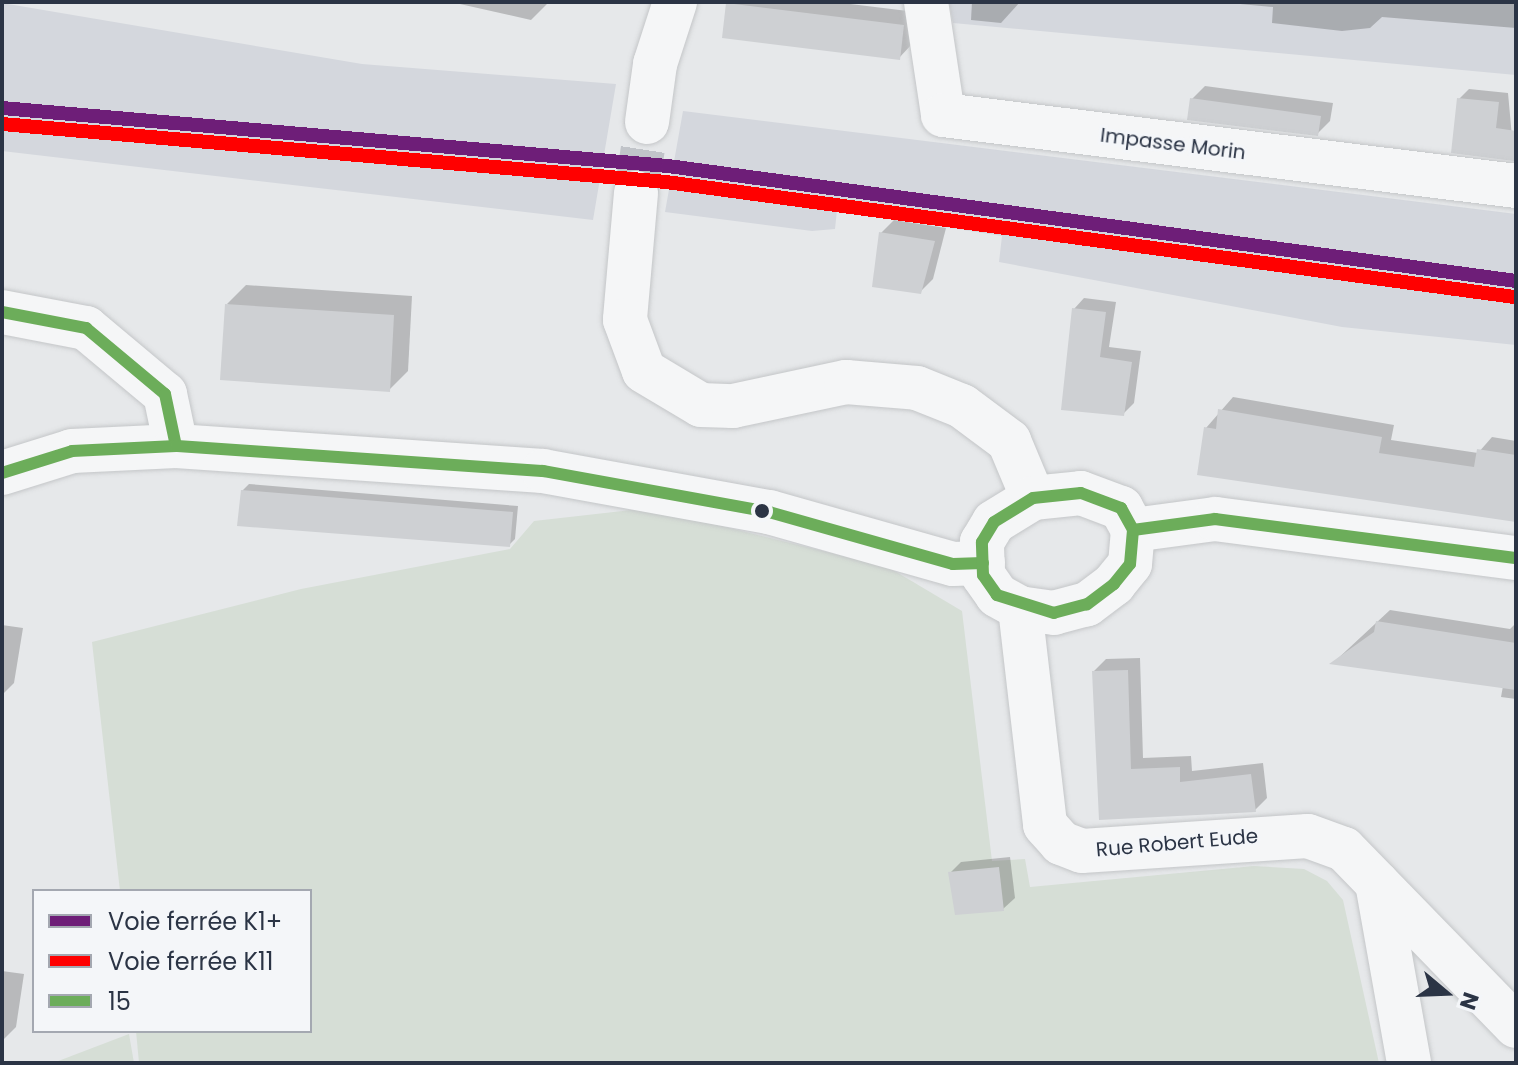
<!DOCTYPE html>
<meta charset="utf-8">
<style>
body{margin:0}
#map{position:relative;width:1518px;height:1065px;overflow:hidden;background:#e6e8ea;font-family:Poppins,sans-serif}
div>[style]{position:absolute}
[style*='--x']{left:calc(var(--x)*1px);top:calc(var(--y)*1px);width:calc(var(--w)*1px);rotate:calc(var(--a)*1deg)}
.built>*{inset:0;background:#d4d7dd}
.green>*{inset:0;background:#d6ded6}
.shadow>*{inset:0;background:#0003}
.building>*{inset:0;background:#ced0d3}
.minor-tunnel>*{height:44px;margin-top:-22px;transform-origin:0;background:repeating-linear-gradient(90deg,#c1c4c9 0 44px,transparent 0 66px)}
.roads{filter:drop-shadow(0 0 2px #c4c6c8) drop-shadow(0 0 2px #c4c6c8)}
.minor>*{height:44px;margin:-22px;padding:0 22px;transform-origin:22px;border-radius:22px;background:#f5f6f7}
.bus-1>*{height:12px;margin:-6px;padding:0 6px;transform-origin:6px;border-radius:6px;background:#6cad5a}
.rail-1>*{height:14px;margin:-7px;padding:0 7px;transform-origin:7px;border-radius:7px;background:#6e1e78}
.rail-2>*{height:14px;margin:-7px;padding:0 7px;transform-origin:7px;border-radius:7px;background:#f00}
.dots>*{width:22px;height:22px;translate:-50% -50%;box-sizing:border-box;border:4px solid #f4f6f9;border-radius:50%}
span{translate:-50% -50%;white-space:nowrap;text-align:center;line-height:1.15;-webkit-text-stroke:6px #f4f6f9;paint-order:stroke}
.street-label{font-size:20px;color:#2b3445}
.frame{position:absolute;inset:0;border:4px solid #2b3445;pointer-events:none}
.legend{position:absolute;left:32px;top:889px;width:280px;height:144px;box-sizing:border-box;background:#f4f6f9;border:2px solid #a4a8b1;margin:0;padding:10px 14px;list-style:none;font-size:24px;color:#2b3445}
.legend li{display:flex;align-items:center;gap:16px;height:40px}
.legend b{width:40px;border:2px solid #a4a8b1}
.north{position:absolute;left:1406px;top:953px;width:80px;height:80px;-webkit-text-stroke:6px #f4f6f9;paint-order:stroke;rotate:109deg;font-size:22px;font-weight:700;line-height:32px;text-align:center;color:#2b3445}
.north::after{content:'';display:block;margin:auto;width:28px;height:36px;background:#2b3445;clip-path:polygon(50% 0,100% 100%,50% 72%,0 100%)}
</style>
<div id="map">
<div class="built">
<div style="clip-path:polygon(949px 2px,1516px 2px,1516px 75px,953px 23px)"></div>
<div style="clip-path:polygon(2px 3px,362px 64px,616px 84px,593px 220px,2px 151px)"></div>
<div style="clip-path:polygon(683px 111px,1516px 214px,1516px 345px,1342px 327px,999px 262px,1002px 236px,837px 210px,835px 229px,812px 231px,665px 212px)"></div>
</div>
<div class="green">
<div style="clip-path:polygon(649px 508px,888px 567px,962px 611px,992px 861px,1025px 859px,1030px 887px,1254px 866px,1304px 869px,1327px 881px,1343px 900px,1379px 1063px,139px 1063px,136px 1031px,310px 1031px,310px 891px,120px 891px,92px 642px,301px 589px,510px 549px,534px 521px)"></div>
<div style="clip-path:polygon(129px 1034px,134px 1063px,53px 1063px)"></div>
</div>
<div class="shadow">
<div style="clip-path:polygon(451px 2px,549px 2px,531px 20px)"></div>
<div style="clip-path:polygon(834px 2px,916px 12px,912px 44px,899px 58px,728px 4px)"></div>
<div style="clip-path:polygon(972px 2px,1020px 2px,1001px 23px,971px 20px)"></div>
<div style="clip-path:polygon(1219px 2px,1516px 2px,1516px 28px,1382px 17px,1370px 28px,1342px 31px,1272px 23px,1273px 7px)"></div>
<div style="clip-path:polygon(1205px 86px,1333px 103px,1330px 121px,1317px 134px,1192px 99px)"></div>
<div style="clip-path:polygon(1469px 89px,1508px 93px,1514px 159px,1459px 99px)"></div>
<div style="clip-path:polygon(894px 220px,946px 228px,933px 279px,920px 292px,881px 233px)"></div>
<div style="clip-path:polygon(246px 285px,412px 296px,408px 371px,389px 390px,227px 304px)"></div>
<div style="clip-path:polygon(1084px 298px,1116px 302px,1109px 347px,1141px 351px,1134px 403px,1123px 414px,1074px 309px)"></div>
<div style="clip-path:polygon(1233px 397px,1394px 425px,1391px 440px,1478px 453px,1492px 437px,1516px 441px,1516px 518px,1206px 428px)"></div>
<div style="clip-path:polygon(249px 484px,518px 506px,515px 539px,509px 545px,242px 491px)"></div>
<div style="clip-path:polygon(1390px 610px,1510px 629px,1516px 623px,1516px 699px,1501px 697px,1503px 686px,1333px 663px)"></div>
<div style="clip-path:polygon(2px 625px,23px 628px,14px 683px,2px 695px)"></div>
<div style="clip-path:polygon(1140px 658px,1143px 758px,1191px 756px,1192px 771px,1263px 763px,1267px 798px,1255px 810px,1101px 818px,1094px 671px,1106px 659px)"></div>
<div style="clip-path:polygon(1010px 857px,1015px 898px,1003px 909px,950px 873px,961px 862px)"></div>
<div style="clip-path:polygon(2px 971px,24px 974px,16px 1027px,2px 1041px)"></div>
</div>
<div class="building">
<div style="clip-path:polygon(726px 3px,904px 25px,900px 60px,722px 38px)"></div>
<div style="clip-path:polygon(1190px 98px,1321px 116px,1318px 136px,1187px 120px)"></div>
<div style="clip-path:polygon(1457px 98px,1499px 102px,1496px 128px,1516px 131px,1514px 161px,1451px 153px)"></div>
<div style="clip-path:polygon(879px 232px,935px 241px,921px 294px,872px 287px)"></div>
<div style="clip-path:polygon(225px 304px,394px 315px,390px 392px,220px 380px)"></div>
<div style="clip-path:polygon(1072px 308px,1106px 312px,1100px 357px,1132px 362px,1124px 416px,1061px 410px)"></div>
<div style="clip-path:polygon(1218px 409px,1382px 437px,1379px 453px,1474px 467px,1477px 449px,1516px 455px,1516px 522px,1197px 475px,1204px 427px,1216px 429px)"></div>
<div style="clip-path:polygon(241px 490px,513px 512px,510px 547px,237px 526px)"></div>
<div style="clip-path:polygon(1376px 621px,1516px 643px,1516px 690px,1329px 664px,1374px 632px)"></div>
<div style="clip-path:polygon(1128px 670px,1131px 769px,1180px 767px,1180px 782px,1251px 774px,1256px 812px,1099px 820px,1092px 671px)"></div>
<div style="clip-path:polygon(999px 867px,1004px 911px,955px 915px,948px 872px)"></div>
</div>
<div class="minor-tunnel">
<div style="--x:636;--y:193;--w:72;--a:-81.2"></div>
</div>
<div class="roads">
<div class="minor">
<div style="--x:926;--y:2;--w:114;--a:81.4"></div>
<div style="--x:943;--y:115;--w:577;--a:7.06"></div>
<div style="--x:647;--y:122;--w:59;--a:-82.1"></div>
<div style="--x:655;--y:64;--w:65;--a:-72.1"></div>
<div style="--x:636;--y:193;--w:127;--a:95"></div>
<div style="--x:625;--y:320;--w:54;--a:69.6"></div>
<div style="--x:644;--y:371;--w:66;--a:30.8"></div>
<div style="--x:701;--y:405;--w:32;--a:2"></div>
<div style="--x:733;--y:406;--w:116;--a:-12"></div>
<div style="--x:846;--y:382;--w:71;--a:4.8"></div>
<div style="--x:917;--y:388;--w:48;--a:21.8"></div>
<div style="--x:962;--y:406;--w:59;--a:36.7"></div>
<div style="--x:1009;--y:441;--w:62;--a:67.2"></div>
<div style="--x:2;--y:312;--w:86;--a:10.8"></div>
<div style="--x:86;--y:328;--w:103;--a:39.9"></div>
<div style="--x:165;--y:394;--w:53;--a:78.1"></div>
<div style="--x:2;--y:473;--w:73;--a:-17.4"></div>
<div style="--x:72;--y:451;--w:104;--a:-2.8"></div>
<div style="--x:176;--y:446;--w:368;--a:3.9"></div>
<div style="--x:543;--y:471;--w:230;--a:10.3"></div>
<div style="--x:769;--y:512;--w:191;--a:15.8"></div>
<div style="--x:953;--y:564;--w:30;--a:-2"></div>
<div style="--x:1081;--y:493;--w:43;--a:20.6"></div>
<div style="--x:1121;--y:508;--w:25;--a:61"></div>
<div style="--x:1133;--y:530;--w:34;--a:95"></div>
<div style="--x:1130;--y:564;--w:26;--a:129"></div>
<div style="--x:1114;--y:584;--w:34;--a:143"></div>
<div style="--x:1087;--y:604;--w:34;--a:165"></div>
<div style="--x:1054;--y:613;--w:34;--a:-172"></div>
<div style="--x:1020;--y:608;--w:26;--a:-151"></div>
<div style="--x:997;--y:595;--w:24;--a:-125"></div>
<div style="--x:983;--y:575;--w:33;--a:-92"></div>
<div style="--x:982;--y:542;--w:23;--a:-59"></div>
<div style="--x:994;--y:522;--w:46;--a:-31.6"></div>
<div style="--x:1033;--y:498;--w:48;--a:-5.9"></div>
<div style="--x:1133;--y:530;--w:83;--a:-7.6"></div>
<div style="--x:1215;--y:519;--w:304;--a:7.4"></div>
<div style="--x:1020;--y:608;--w:218;--a:83.4"></div>
<div style="--x:1045;--y:825;--w:24;--a:48"></div>
<div style="--x:1061;--y:843;--w:22;--a:21"></div>
<div style="--x:1082;--y:851;--w:226;--a:-3.8"></div>
<div style="--x:1308;--y:836;--w:38;--a:20"></div>
<div style="--x:1344;--y:849;--w:247;--a:45.8"></div>
<div style="--x:1377;--y:883;--w:183;--a:79.9"></div>
</div>
</div>
<div class="bus-1">
<div style="--x:2;--y:312;--w:86;--a:10.8"></div>
<div style="--x:86;--y:328;--w:103;--a:39.9"></div>
<div style="--x:165;--y:394;--w:53;--a:78.1"></div>
<div style="--x:2;--y:473;--w:73;--a:-17.4"></div>
<div style="--x:72;--y:451;--w:104;--a:-2.8"></div>
<div style="--x:176;--y:446;--w:368;--a:3.9"></div>
<div style="--x:543;--y:471;--w:230;--a:10.3"></div>
<div style="--x:769;--y:512;--w:191;--a:15.8"></div>
<div style="--x:953;--y:564;--w:30;--a:-2"></div>
<div style="--x:1081;--y:493;--w:43;--a:20.6"></div>
<div style="--x:1121;--y:508;--w:25;--a:61"></div>
<div style="--x:1133;--y:530;--w:34;--a:95"></div>
<div style="--x:1130;--y:564;--w:26;--a:129"></div>
<div style="--x:1114;--y:584;--w:34;--a:143"></div>
<div style="--x:1087;--y:604;--w:34;--a:165"></div>
<div style="--x:1054;--y:613;--w:60;--a:-162.5"></div>
<div style="--x:997;--y:595;--w:24;--a:-125"></div>
<div style="--x:983;--y:575;--w:33;--a:-92"></div>
<div style="--x:982;--y:542;--w:23;--a:-59"></div>
<div style="--x:994;--y:522;--w:46;--a:-31.6"></div>
<div style="--x:1033;--y:498;--w:48;--a:-5.9"></div>
<div style="--x:1133;--y:530;--w:83;--a:-7.6"></div>
<div style="--x:1215;--y:519;--w:304;--a:7.4"></div>
</div>
<div class="rail-1">
<div style="--x:2;--y:108;--w:669;--a:4.98"></div>
<div style="--x:668;--y:166;--w:856;--a:7.72"></div>
</div>
<div class="rail-2">
<div style="--x:2;--y:124;--w:667;--a:4.99"></div>
<div style="--x:666;--y:182;--w:856;--a:7.72"></div>
</div>
<div class="dots">
<div style="left:762px;top:511px;background:#2b3445"></div>
</div>
<div class="street-label">
<span style="left:1173px;top:144px;rotate:7deg">Impasse Morin</span>
<span style="left:1177px;top:843px;rotate:-5deg">Rue Robert Eude</span>
</div>
<div class="frame"></div>
<ul class="legend">
<li><b style="height:10px;background:#6e1e78"></b>Voie ferrée K1+</li>
<li><b style="height:10px;background:#f00"></b>Voie ferrée K11</li>
<li><b style="height:10px;background:#6cad5a"></b>15</li>
</ul>
<div class="north">N</div>
</div>
